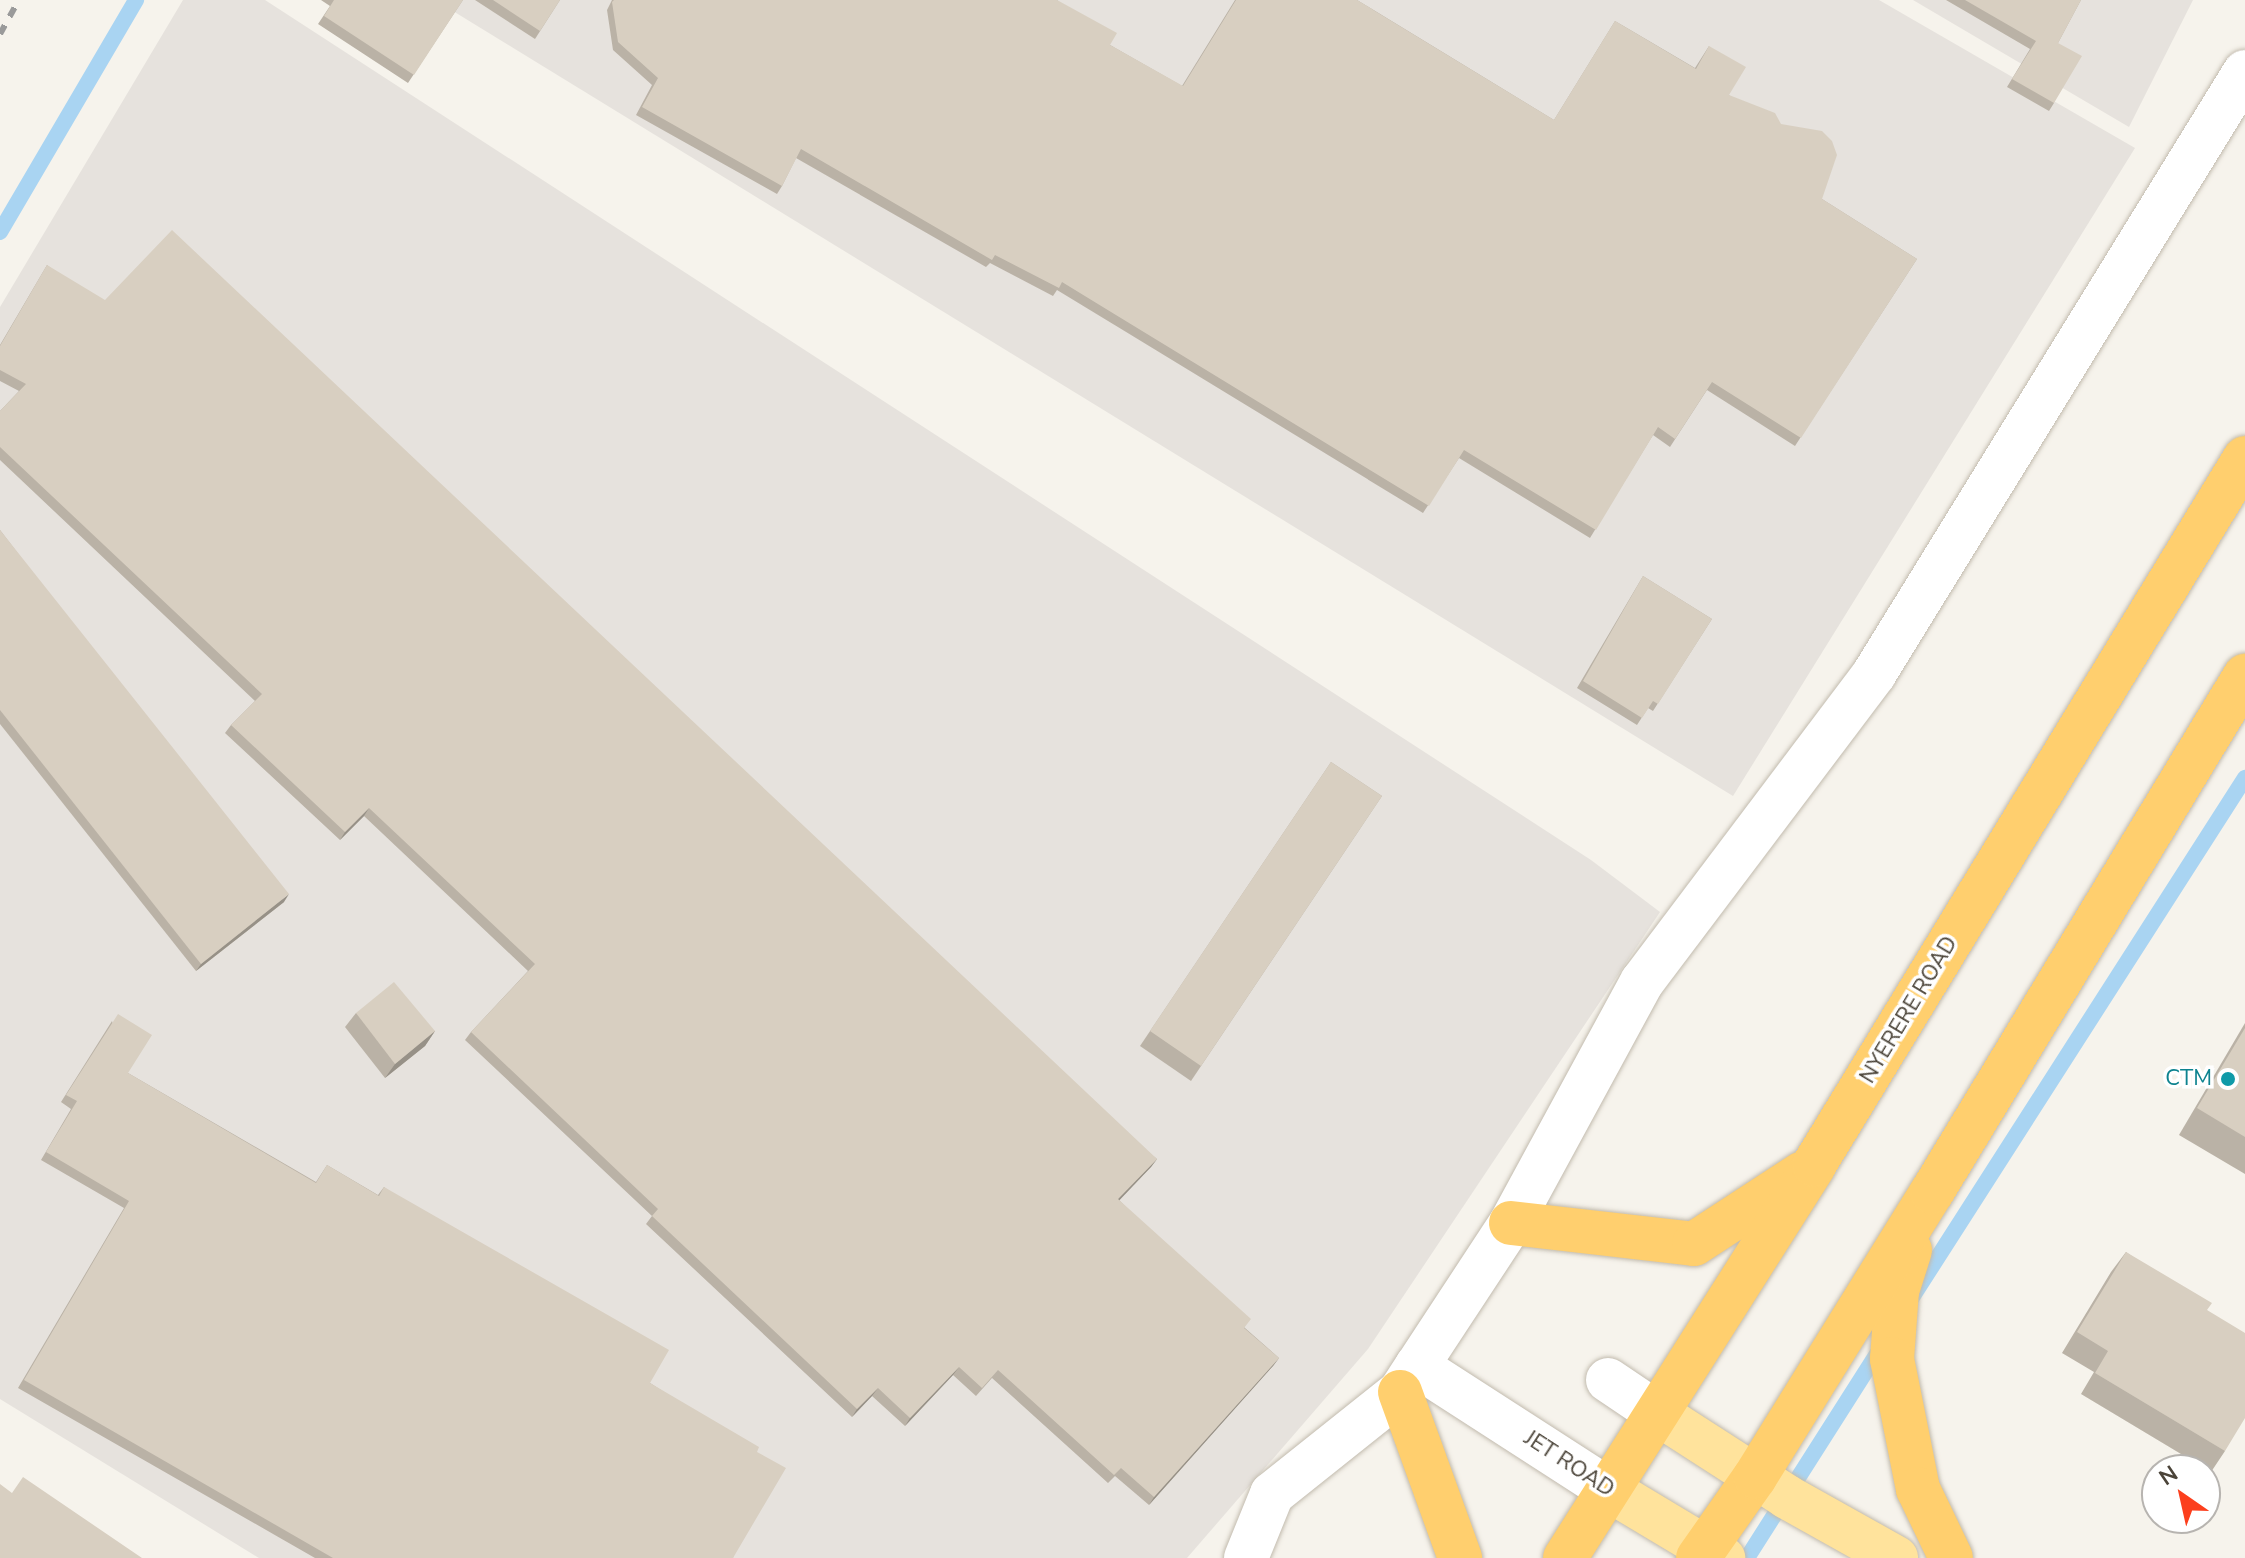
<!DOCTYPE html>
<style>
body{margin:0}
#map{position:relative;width:2245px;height:1558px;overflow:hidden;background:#f6f3ec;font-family:"Nunito Sans",sans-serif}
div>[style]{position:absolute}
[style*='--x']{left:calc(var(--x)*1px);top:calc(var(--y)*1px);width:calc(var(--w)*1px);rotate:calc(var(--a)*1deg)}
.industrial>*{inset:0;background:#e6e2dd}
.stream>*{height:16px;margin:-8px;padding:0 8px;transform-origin:8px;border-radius:8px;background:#a9d4f2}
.roads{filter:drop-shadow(0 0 2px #c2bbae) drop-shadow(0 0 2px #c2bbae)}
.minor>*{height:44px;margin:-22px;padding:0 22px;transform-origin:22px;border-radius:22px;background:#fff}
.major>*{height:44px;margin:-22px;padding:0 22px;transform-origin:22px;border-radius:22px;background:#ffe39c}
.highway>*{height:44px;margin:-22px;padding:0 22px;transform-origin:22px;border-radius:22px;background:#ffcf6e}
.rail>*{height:6px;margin-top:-3px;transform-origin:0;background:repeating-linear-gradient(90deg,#9a9a9a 0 10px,transparent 0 20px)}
.wall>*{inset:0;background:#bab2a6}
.shaded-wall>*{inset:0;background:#979187}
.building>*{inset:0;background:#d8cfc1}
.dots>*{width:22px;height:22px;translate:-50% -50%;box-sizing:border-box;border:4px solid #fff;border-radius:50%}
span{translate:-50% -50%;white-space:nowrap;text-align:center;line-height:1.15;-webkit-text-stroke:7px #fff;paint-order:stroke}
.street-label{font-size:22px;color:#4b4439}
.culture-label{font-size:22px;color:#0d838f}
.right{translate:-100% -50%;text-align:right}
.north{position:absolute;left:2141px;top:1454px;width:80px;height:80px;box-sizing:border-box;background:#fff;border:2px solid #b7b4b0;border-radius:50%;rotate:326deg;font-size:22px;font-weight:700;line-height:32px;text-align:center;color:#4b4439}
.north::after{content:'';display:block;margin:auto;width:28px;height:36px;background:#fc3f1d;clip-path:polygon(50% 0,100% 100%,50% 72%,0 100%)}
</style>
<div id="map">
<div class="industrial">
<div style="clip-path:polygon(183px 0,265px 0,1591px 860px,1660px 912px,1368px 1349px,1187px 1558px,259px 1558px,0 1399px,0 307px)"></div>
<div style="clip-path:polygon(435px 0,1879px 0,2135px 148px,1733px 796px)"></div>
<div style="clip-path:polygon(1913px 0,2193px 0,2129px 127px)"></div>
</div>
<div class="stream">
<div style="--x:0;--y:232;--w:269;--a:-59.6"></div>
<div style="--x:1911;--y:1299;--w:619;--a:-57.34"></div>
<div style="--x:1747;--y:1558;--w:251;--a:-57.5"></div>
</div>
<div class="roads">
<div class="minor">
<div style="--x:1417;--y:1366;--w:231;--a:32.8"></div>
<div style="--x:1608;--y:1380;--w:63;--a:33.9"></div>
<div style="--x:1246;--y:1558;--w:69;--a:-67.9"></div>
<div style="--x:1272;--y:1494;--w:164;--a:-38.6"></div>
<div style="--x:1400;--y:1392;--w:31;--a:-57"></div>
<div style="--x:1417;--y:1366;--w:171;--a:-56.7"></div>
<div style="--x:1511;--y:1223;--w:274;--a:-61.5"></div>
<div style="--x:1642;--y:982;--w:386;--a:-53"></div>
<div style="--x:1874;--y:674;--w:707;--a:-58.36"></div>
</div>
<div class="major">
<div style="--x:1660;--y:1415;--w:151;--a:32.8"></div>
<div style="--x:1787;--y:1497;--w:125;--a:29.2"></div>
<div style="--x:1611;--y:1491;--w:131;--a:30.9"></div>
</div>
<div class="highway">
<div style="--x:1511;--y:1223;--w:184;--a:6.5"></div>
<div style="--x:1694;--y:1244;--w:130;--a:-33.1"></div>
<div style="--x:1910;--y:1250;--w:43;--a:107.6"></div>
<div style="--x:1897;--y:1291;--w:68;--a:94.2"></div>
<div style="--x:1892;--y:1359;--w:133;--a:78.7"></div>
<div style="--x:1918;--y:1489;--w:76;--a:64.4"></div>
<div style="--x:1400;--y:1392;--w:177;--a:70.1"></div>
<div style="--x:1565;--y:1558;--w:465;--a:-57.6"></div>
<div style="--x:1814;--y:1165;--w:828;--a:-58.63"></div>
<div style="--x:1698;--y:1558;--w:99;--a:-54.9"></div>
<div style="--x:1755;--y:1477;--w:335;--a:-58.2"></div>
<div style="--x:1932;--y:1192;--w:604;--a:-58.76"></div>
</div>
</div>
<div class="rail">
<div style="--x:0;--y:34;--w:39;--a:-61"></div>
</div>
<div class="wall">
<div style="clip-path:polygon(321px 0,463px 0,408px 83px,318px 24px,330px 6px)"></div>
<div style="clip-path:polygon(475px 0,560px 0,535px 39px)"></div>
<div style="clip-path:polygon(612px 0,1057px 0,1110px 45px,1182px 86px,1235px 0,1357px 0,1554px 120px,1615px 21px,1695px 68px,1709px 46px,1729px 95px,1822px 199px,1917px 259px,1795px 446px,1707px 390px,1670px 447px,1653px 435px,1590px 538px,1459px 458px,1423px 513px,1057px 290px,1053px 296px,990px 263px,986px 267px,796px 158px,782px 186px,777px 194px,636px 115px,652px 85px,613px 50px,607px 10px)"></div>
<div style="clip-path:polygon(1946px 0,2081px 0,2058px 43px,2054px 103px,2049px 111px,2007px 87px,2030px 49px)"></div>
<div style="clip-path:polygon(47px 265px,1157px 1159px,1151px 1167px,1119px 1200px,1245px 1328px,1279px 1358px,1273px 1366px,1149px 1505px,1115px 1476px,1108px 1483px,992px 1378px,976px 1396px,953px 1375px,905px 1426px,872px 1396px,852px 1417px,646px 1224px,652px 1216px,465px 1040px,471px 1032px,528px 971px,364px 816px,340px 840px,225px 733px,231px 725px,255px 701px,0 460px,0 411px,19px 391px,0 381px,0 345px)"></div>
<div style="clip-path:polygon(0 530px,284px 902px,196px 971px,0 724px)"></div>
<div style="clip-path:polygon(1643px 576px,1712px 619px,1653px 711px,1648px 708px,1637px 725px,1577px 688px)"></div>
<div style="clip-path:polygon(1331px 762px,1382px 796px,1191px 1081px,1140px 1046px)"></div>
<div style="clip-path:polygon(356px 1013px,435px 1031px,425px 1046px,385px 1078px,345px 1027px)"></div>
<div style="clip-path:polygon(112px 1021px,128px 1073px,316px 1182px,327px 1165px,378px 1195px,384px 1187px,650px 1383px,757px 1452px,733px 1558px,315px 1558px,18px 1388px,124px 1208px,41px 1160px,71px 1109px,61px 1102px)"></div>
<div style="clip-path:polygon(2245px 1023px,2245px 1174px,2179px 1135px)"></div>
<div style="clip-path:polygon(2126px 1252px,2207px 1310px,2225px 1451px,2211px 1472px,2081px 1394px,2094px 1372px,2062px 1353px,2111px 1272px)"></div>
</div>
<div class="shaded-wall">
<div style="clip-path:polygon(369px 808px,364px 816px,340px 840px,345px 832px)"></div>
<div style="clip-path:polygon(289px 894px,284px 902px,196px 971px,201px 964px)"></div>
<div style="clip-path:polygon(435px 1031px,425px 1046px,385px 1078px,395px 1064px)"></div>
<div style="clip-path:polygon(1157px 1159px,1151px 1167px,1113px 1207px,1118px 1199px)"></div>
<div style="clip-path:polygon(1279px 1358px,1273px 1366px,1149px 1505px,1154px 1497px)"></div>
<div style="clip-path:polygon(959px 1367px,953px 1375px,905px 1426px,910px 1418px)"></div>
<div style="clip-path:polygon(878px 1388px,872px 1396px,852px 1417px,857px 1409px)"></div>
</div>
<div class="building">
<div style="clip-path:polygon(334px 0,463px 0,414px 75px,324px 16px)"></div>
<div style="clip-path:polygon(493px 0,560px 0,540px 31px)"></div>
<div style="clip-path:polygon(614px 0,1057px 0,1117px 33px,1110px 45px,1183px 86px,1236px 0,1357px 0,1554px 120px,1615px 21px,1696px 69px,1709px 46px,1746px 67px,1729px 95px,1775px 113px,1781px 124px,1822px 131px,1832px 141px,1837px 155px,1822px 199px,1917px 259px,1801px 438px,1712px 382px,1675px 439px,1658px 427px,1596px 530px,1464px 450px,1429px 506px,1062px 282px,1059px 288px,995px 255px,992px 260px,801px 149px,782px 186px,642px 107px,658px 78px,618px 42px,612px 2px)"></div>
<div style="clip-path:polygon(1965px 0,2081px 0,2058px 43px,2082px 56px,2054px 103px,2012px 79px,2036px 41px)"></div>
<div style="clip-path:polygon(172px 230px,1157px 1159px,1118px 1199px,1251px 1319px,1244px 1328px,1279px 1358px,1154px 1497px,1121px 1468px,1114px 1475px,998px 1370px,982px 1388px,959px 1367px,910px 1418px,878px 1388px,857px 1409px,652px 1216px,658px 1209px,471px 1032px,535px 964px,369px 808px,345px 832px,231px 725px,262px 694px,0 447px,0 411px,26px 384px,0 370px,0 346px,47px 265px,105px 300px)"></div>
<div style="clip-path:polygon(0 530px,289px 894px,201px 964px,0 710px)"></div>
<div style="clip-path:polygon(1643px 576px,1712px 619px,1658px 704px,1653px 701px,1642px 718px,1583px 681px)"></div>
<div style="clip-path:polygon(1331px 762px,1382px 796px,1201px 1066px,1150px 1031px)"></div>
<div style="clip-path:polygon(394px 982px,435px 1031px,395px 1064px,356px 1013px)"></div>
<div style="clip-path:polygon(118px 1014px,152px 1035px,128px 1073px,316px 1183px,327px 1165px,379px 1196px,384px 1187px,669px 1350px,650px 1383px,759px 1447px,757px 1452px,786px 1468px,733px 1558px,333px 1558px,24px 1380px,129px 1201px,46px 1152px,77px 1101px,66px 1095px)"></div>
<div style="clip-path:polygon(2245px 1028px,2245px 1137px,2197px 1108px)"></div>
<div style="clip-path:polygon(2126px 1252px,2212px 1303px,2207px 1310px,2245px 1333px,2245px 1418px,2225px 1451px,2095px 1373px,2108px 1351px,2077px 1332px)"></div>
<div style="clip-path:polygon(23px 1477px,142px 1558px,0 1558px,0 1484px,12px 1493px)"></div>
</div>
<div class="dots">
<div style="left:2228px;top:1079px;background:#0f9aa8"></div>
</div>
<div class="street-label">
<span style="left:1909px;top:1010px;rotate:-59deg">NYERERE ROAD</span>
<span style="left:1569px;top:1464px;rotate:33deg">JET ROAD</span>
</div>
<div class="culture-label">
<span class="right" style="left:2212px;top:1079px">CTM</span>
</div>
<div class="north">N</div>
</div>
